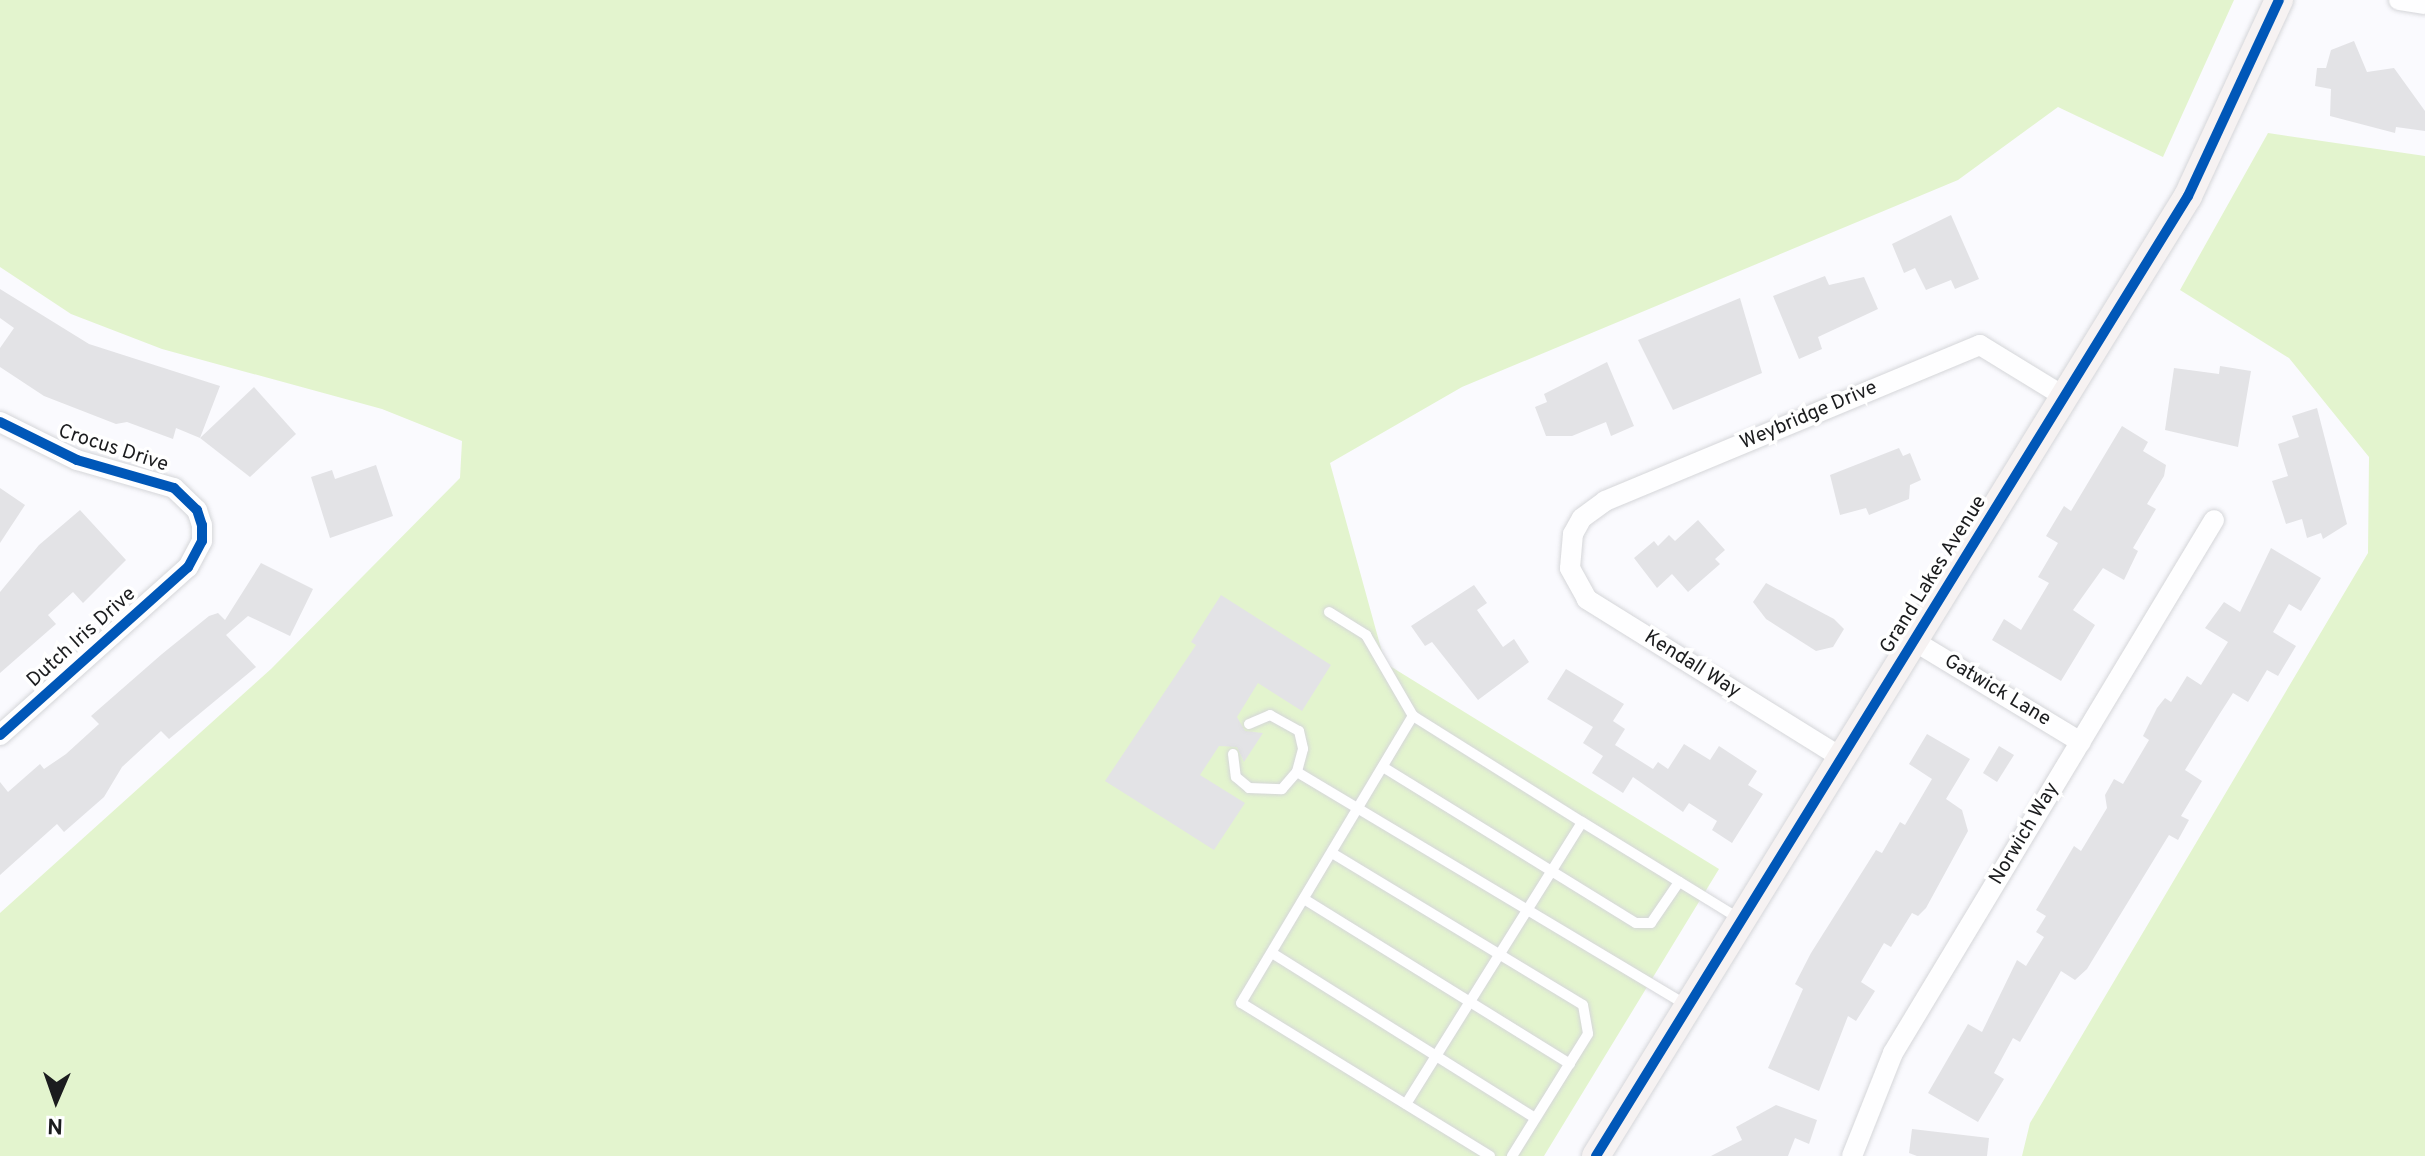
<!DOCTYPE html>
<style>
body{margin:0}
#map{position:relative;width:2425px;height:1156px;overflow:hidden;background:#fafafe;font-family:Overpass,sans-serif}
div>[style]{position:absolute}
[style*='--x']{left:calc(var(--x)*1px);top:calc(var(--y)*1px);width:calc(var(--w)*1px);rotate:calc(var(--a)*1deg)}
.green>*{inset:0;background:#e3f4ce}
.building>*{inset:0;background:#e3e3e6}
.roads{filter:drop-shadow(0 0 2px #d5d6d9) drop-shadow(0 0 2px #d5d6d9)}
.lane>*{height:10px;margin:-5px;padding:0 5px;transform-origin:5px;border-radius:5px;background:#fefeff}
.street>*{height:20px;margin:-10px;padding:0 10px;transform-origin:10px;border-radius:10px;background:#fefeff}
.secondary>*{height:28px;margin:-14px;padding:0 14px;transform-origin:14px;border-radius:14px;background:#f6f2f2}
.cycleway>*{height:10px;margin:-5px;padding:0 5px;transform-origin:5px;border-radius:5px;background:#0057b8}
span{translate:-50% -50%;white-space:nowrap;text-align:center;line-height:1.15;-webkit-text-stroke:7px #fff;paint-order:stroke}
.street-label{font-size:20px;color:#1b1c1e}
.north{position:absolute;left:16px;top:1060px;width:80px;height:80px;-webkit-text-stroke:6px #fff;paint-order:stroke;rotate:182deg;font-size:22px;font-weight:700;line-height:32px;text-align:center;color:#1b1c1e}
.north::after{content:'';display:block;margin:auto;width:28px;height:36px;background:#1b1c1e;clip-path:polygon(50% 0,100% 100%,50% 72%,0 100%)}
</style>
<div id="map">
<div class="green">
<div style="clip-path:polygon(0 0,2234px 0,2163px 157px,2058px 107px,1958px 180px,1462px 387px,1330px 463px,1385px 663px,1719px 869px,1544px 1156px,0 1156px,0 913px,271px 669px,460px 478px,462px 441px,382px 409px,162px 349px,71px 314px,0 267px)"></div>
<div style="clip-path:polygon(2268px 133px,2425px 156px,2425px 1156px,2022px 1156px,2030px 1123px,2368px 553px,2369px 457px,2289px 358px,2180px 290px)"></div>
</div>
<div class="building">
<div style="clip-path:polygon(2354px 41px,2367px 72px,2394px 68px,2425px 111px,2425px 131px,2396px 127px,2395px 133px,2330px 116px,2331px 89px,2315px 86px,2317px 68px,2326px 68px,2331px 50px)"></div>
<div style="clip-path:polygon(1951px 215px,1979px 279px,1955px 289px,1951px 280px,1926px 290px,1915px 268px,1904px 273px,1892px 244px)"></div>
<div style="clip-path:polygon(1825px 276px,1829px 285px,1864px 277px,1878px 309px,1818px 337px,1822px 349px,1799px 359px,1773px 296px)"></div>
<div style="clip-path:polygon(0 289px,89px 344px,220px 386px,200px 438px,176px 428px,173px 439px,127px 422px,116px 424px,44px 396px,0 367px,0 348px,14px 328px,0 318px)"></div>
<div style="clip-path:polygon(1740px 298px,1762px 373px,1673px 410px,1638px 340px)"></div>
<div style="clip-path:polygon(1607px 362px,1634px 426px,1611px 436px,1606px 422px,1572px 436px,1546px 436px,1535px 407px,1547px 402px,1544px 394px)"></div>
<div style="clip-path:polygon(2220px 366px,2251px 371px,2238px 447px,2165px 430px,2174px 368px,2219px 374px)"></div>
<div style="clip-path:polygon(254px 387px,296px 434px,250px 477px,200px 438px)"></div>
<div style="clip-path:polygon(2317px 408px,2347px 524px,2323px 539px,2321px 533px,2307px 538px,2302px 519px,2286px 524px,2272px 481px,2288px 476px,2278px 444px,2299px 437px,2292px 416px)"></div>
<div style="clip-path:polygon(2122px 426px,2148px 442px,2143px 451px,2166px 465px,2164px 476px,2147px 504px,2156px 509px,2133px 548px,2138px 551px,2124px 580px,2103px 568px,2073px 610px,2095px 625px,2061px 681px,1992px 640px,2004px 619px,2021px 630px,2049px 583px,2038px 577px,2058px 543px,2046px 536px,2064px 506px,2071px 511px)"></div>
<div style="clip-path:polygon(1899px 448px,1903px 456px,1910px 453px,1921px 480px,1910px 485px,1909px 499px,1869px 515px,1866px 508px,1840px 515px,1830px 475px)"></div>
<div style="clip-path:polygon(376px 465px,393px 516px,330px 538px,311px 477px,332px 470px,335px 479px)"></div>
<div style="clip-path:polygon(0 488px,25px 505px,0 543px)"></div>
<div style="clip-path:polygon(80px 510px,126px 560px,83px 603px,73px 592px,48px 615px,56px 624px,0 673px,0 592px,39px 545px)"></div>
<div style="clip-path:polygon(1698px 520px,1725px 550px,1715px 559px,1720px 564px,1688px 592px,1672px 574px,1657px 588px,1634px 558px,1654px 541px,1658px 546px,1669px 535px,1675px 541px)"></div>
<div style="clip-path:polygon(2271px 548px,2321px 578px,2301px 611px,2289px 604px,2273px 632px,2296px 646px,2278px 676px,2267px 670px,2248px 702px,2233px 693px,2217px 718px,2185px 770px,2202px 781px,2181px 816px,2189px 820px,2178px 840px,2169px 835px,2087px 969px,2075px 980px,2061px 971px,2020px 1042px,2013px 1038px,1994px 1073px,2004px 1079px,1978px 1122px,1928px 1093px,1968px 1024px,1982px 1032px,2017px 960px,2026px 966px,2044px 937px,2036px 932px,2046px 916px,2036px 910px,2074px 846px,2081px 851px,2107px 808px,2105px 795px,2114px 779px,2123px 784px,2149px 740px,2143px 736px,2157px 708px,2165px 698px,2171px 702px,2187px 676px,2201px 685px,2228px 642px,2205px 628px,2224px 602px,2240px 612px)"></div>
<div style="clip-path:polygon(261px 563px,313px 589px,290px 636px,248px 616px,226px 635px,256px 667px,169px 739px,161px 731px,122px 767px,104px 797px,64px 832px,57px 824px,0 875px,0 782px,8px 792px,40px 764px,44px 769px,66px 754px,99px 724px,91px 716px,162px 654px,209px 616px,218px 613px,225px 620px)"></div>
<div style="clip-path:polygon(1766px 583px,1834px 619px,1844px 629px,1833px 647px,1816px 651px,1766px 619px,1753px 602px)"></div>
<div style="clip-path:polygon(1474px 585px,1487px 603px,1477px 610px,1503px 647px,1514px 639px,1529px 662px,1478px 700px,1432px 642px,1425px 646px,1411px 626px)"></div>
<div style="clip-path:polygon(1221px 595px,1331px 665px,1302px 711px,1258px 683px,1237px 717px,1245px 731px,1263px 733px,1244px 762px,1237px 747px,1219px 746px,1200px 775px,1245px 803px,1214px 850px,1105px 781px,1196px 645px,1191px 642px)"></div>
<div style="clip-path:polygon(1566px 669px,1624px 704px,1613px 721px,1625px 729px,1615px 745px,1653px 769px,1658px 762px,1668px 769px,1684px 744px,1710px 760px,1719px 746px,1757px 771px,1748px 785px,1763px 794px,1732px 843px,1712px 830px,1717px 821px,1689px 803px,1683px 812px,1633px 777px,1623px 793px,1592px 773px,1603px 756px,1583px 743px,1593px 727px,1547px 699px)"></div>
<div style="clip-path:polygon(1927px 734px,1970px 759px,1946px 799px,1962px 810px,1968px 831px,1926px 908px,1918px 916px,1912px 913px,1891px 947px,1884px 943px,1861px 982px,1875px 991px,1856px 1021px,1848px 1016px,1819px 1091px,1768px 1068px,1803px 989px,1795px 984px,1811px 953px,1876px 850px,1882px 853px,1900px 822px,1905px 825px,1932px 779px,1909px 764px)"></div>
<div style="clip-path:polygon(1999px 746px,2014px 755px,1997px 782px,1983px 773px)"></div>
<div style="clip-path:polygon(1776px 1105px,1817px 1120px,1809px 1144px,1795px 1138px,1788px 1156px,1711px 1156px,1742px 1140px,1736px 1127px)"></div>
<div style="clip-path:polygon(1912px 1129px,1989px 1138px,1987px 1156px,1917px 1156px,1909px 1153px)"></div>
</div>
<div class="roads">
<div class="lane">
<div style="--x:1329;--y:612;--w:44;--a:31.9"></div>
<div style="--x:1366;--y:635;--w:94;--a:59.9"></div>
<div style="--x:1249;--y:724;--w:23;--a:-23"></div>
<div style="--x:1270;--y:715;--w:33;--a:29"></div>
<div style="--x:1299;--y:731;--w:18;--a:77"></div>
<div style="--x:1303;--y:749;--w:24;--a:105"></div>
<div style="--x:1233;--y:754;--w:23;--a:83"></div>
<div style="--x:1236;--y:777;--w:17;--a:40"></div>
<div style="--x:1249;--y:788;--w:33;--a:2"></div>
<div style="--x:1282;--y:789;--w:23;--a:-49"></div>
<div style="--x:1297;--y:772;--w:454;--a:30.9"></div>
<div style="--x:1383;--y:767;--w:297;--a:31.7"></div>
<div style="--x:1636;--y:923;--w:15;--a:0"></div>
<div style="--x:1651;--y:923;--w:50;--a:-55.7"></div>
<div style="--x:1332;--y:853;--w:293;--a:31.2"></div>
<div style="--x:1583;--y:1005;--w:29;--a:80"></div>
<div style="--x:1588;--y:1034;--w:144;--a:121.9"></div>
<div style="--x:1304;--y:899;--w:313;--a:31.8"></div>
<div style="--x:1272;--y:953;--w:310;--a:32.1"></div>
<div style="--x:1406;--y:1104;--w:332;--a:-58"></div>
<div style="--x:1582;--y:822;--w:187;--a:31.6"></div>
<div style="--x:1490;--y:1156;--w:292;--a:-148.4"></div>
<div style="--x:1241;--y:1003;--w:335;--a:-59.1"></div>
<div style="--x:1413;--y:716;--w:199;--a:32.1"></div>
</div>
<div class="street">
<div style="--x:2399;--y:0;--w:26;--a:9"></div>
<div style="--x:0;--y:422;--w:86;--a:26.3"></div>
<div style="--x:77;--y:460;--w:101;--a:16.1"></div>
<div style="--x:174;--y:488;--w:32;--a:44"></div>
<div style="--x:197;--y:510;--w:16;--a:72"></div>
<div style="--x:202;--y:525;--w:16;--a:90"></div>
<div style="--x:202;--y:541;--w:30;--a:118"></div>
<div style="--x:188;--y:567;--w:252;--a:138.2"></div>
<div style="--x:1914;--y:641;--w:195;--a:31.2"></div>
<div style="--x:1842;--y:758;--w:301;--a:-148.1"></div>
<div style="--x:1587;--y:599;--w:35;--a:-119"></div>
<div style="--x:1570;--y:568;--w:34;--a:-85"></div>
<div style="--x:1573;--y:534;--w:18;--a:-61"></div>
<div style="--x:1582;--y:518;--w:29;--a:-36"></div>
<div style="--x:1605;--y:501;--w:406;--a:-22.6"></div>
<div style="--x:1980;--y:345;--w:100;--a:31.5"></div>
<div style="--x:1852;--y:1156;--w:111;--a:-68.3"></div>
<div style="--x:1893;--y:1053;--w:622;--a:-58.94"></div>
</div>
<div class="secondary">
<div style="--x:1596;--y:1156;--w:1128;--a:-58.34"></div>
<div style="--x:2188;--y:196;--w:216;--a:-65.1"></div>
</div>
</div>
<div class="cycleway">
<div style="--x:0;--y:422;--w:86;--a:26.3"></div>
<div style="--x:77;--y:460;--w:101;--a:16.1"></div>
<div style="--x:174;--y:488;--w:32;--a:44"></div>
<div style="--x:197;--y:510;--w:16;--a:72"></div>
<div style="--x:202;--y:525;--w:16;--a:90"></div>
<div style="--x:202;--y:541;--w:30;--a:118"></div>
<div style="--x:188;--y:567;--w:252;--a:138.2"></div>
<div style="--x:1596;--y:1156;--w:1128;--a:-58.34"></div>
<div style="--x:2188;--y:196;--w:216;--a:-65.1"></div>
</div>
<div class="street-label">
<span style="left:1809px;top:416px;rotate:-23deg">Weybridge Drive</span>
<span style="left:113px;top:449px;rotate:18deg">Crocus Drive</span>
<span style="left:1934px;top:575px;rotate:-58deg">Grand Lakes Avenue</span>
<span style="left:82px;top:638px;rotate:-42deg">Dutch Iris Drive</span>
<span style="left:1692px;top:665px;rotate:32deg">Kendall Way</span>
<span style="left:1997px;top:691px;rotate:31deg">Gatwick Lane</span>
<span style="left:2025px;top:834px;rotate:-59deg">Norwich Way</span>
</div>
<div class="north">N</div>
</div>
